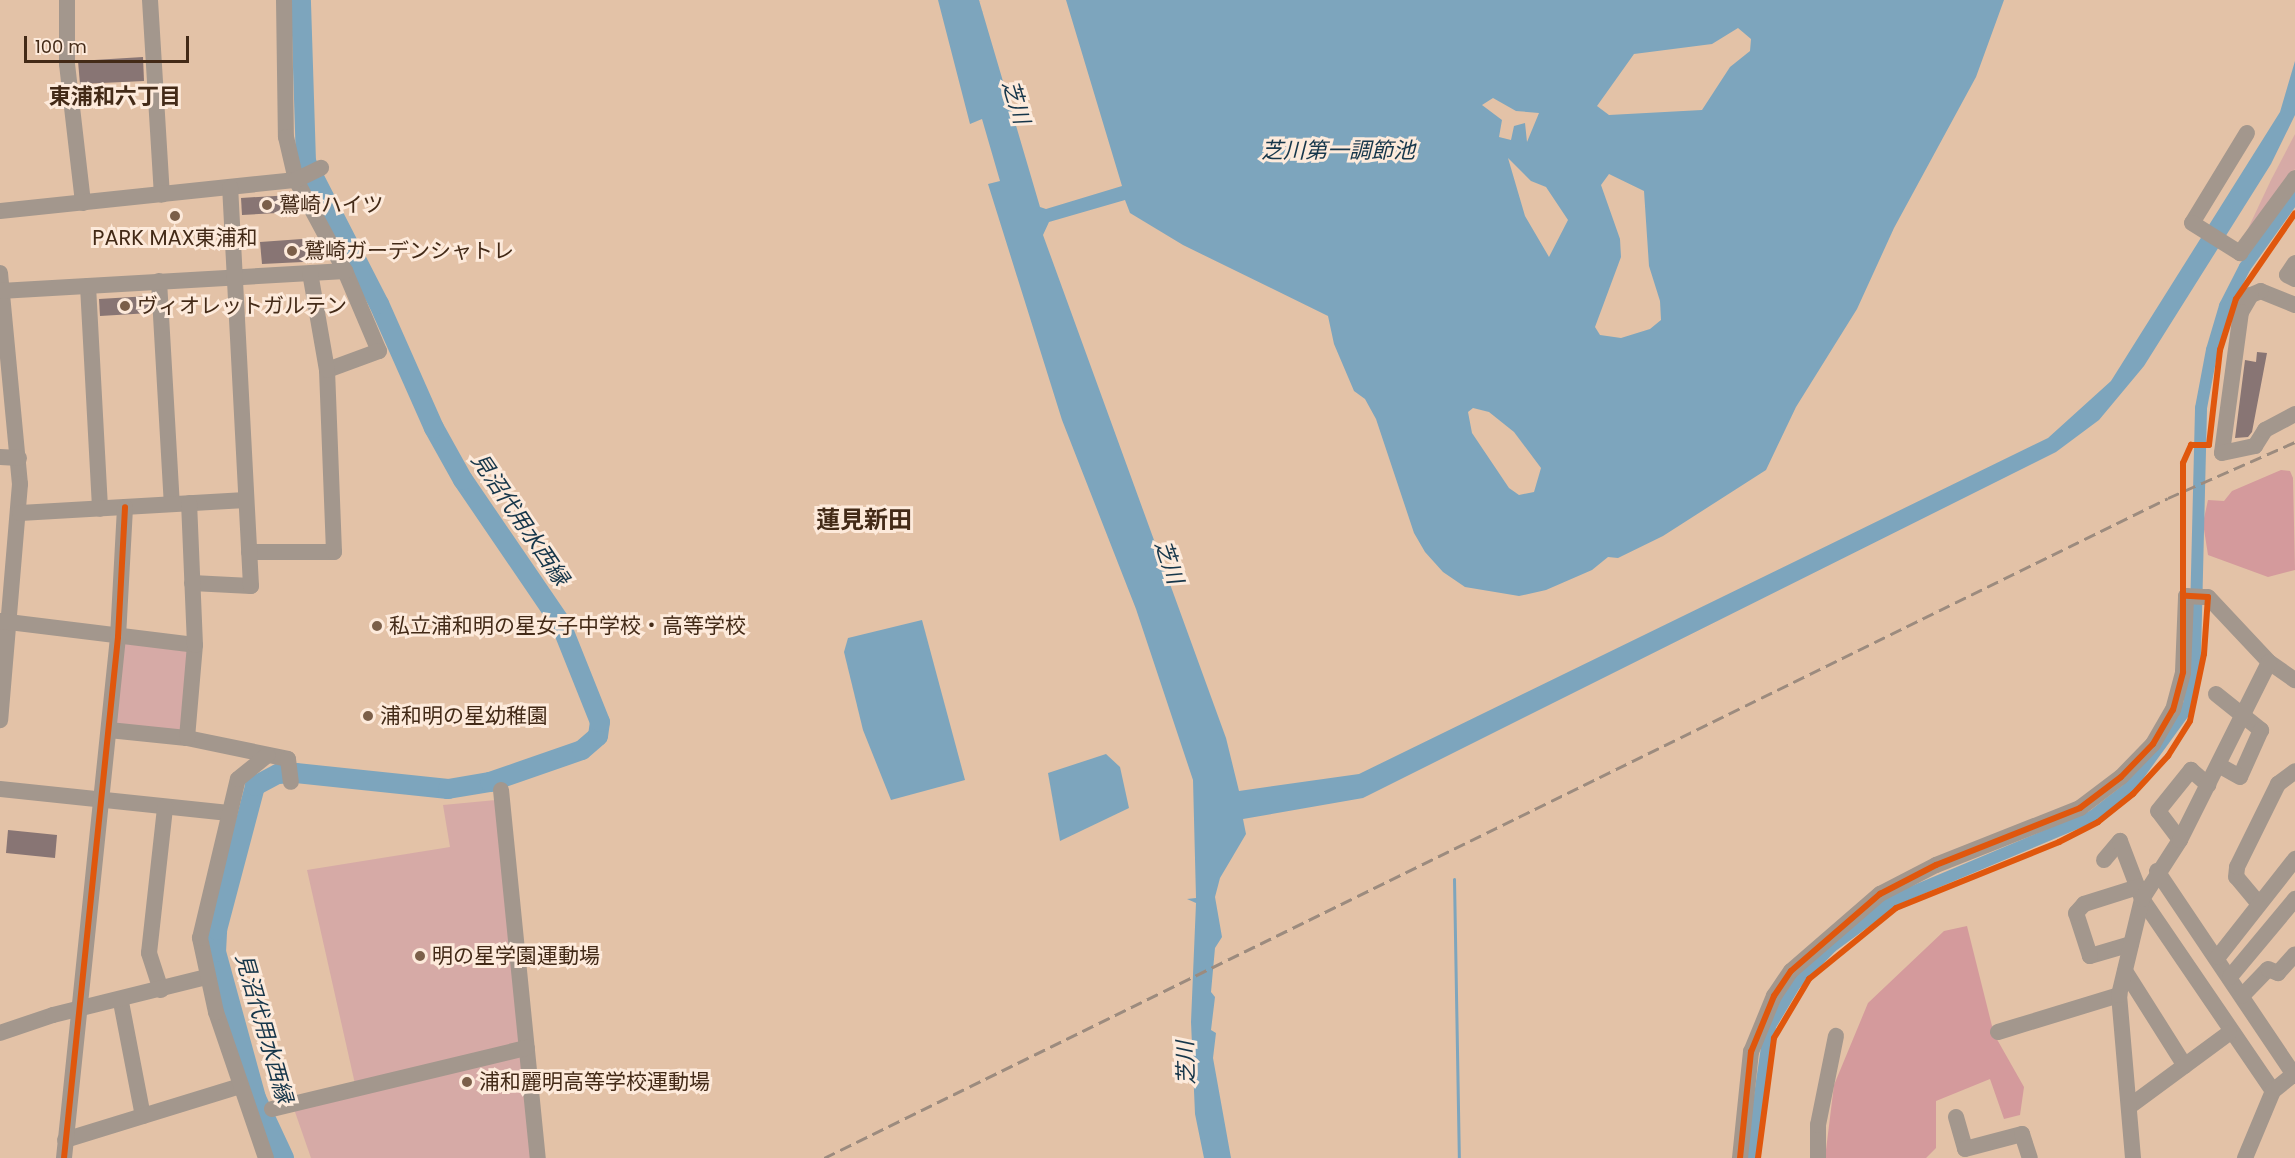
<!DOCTYPE html>
<meta charset="utf-8">
<style>
body{margin:0}
#map{position:relative;width:2295px;height:1158px;overflow:hidden;background:#e3c2a7;font-family:Poppins,"Noto Sans JP",sans-serif}
div>[style]{position:absolute}
[style*='--x']{left:calc(var(--x)*1px);top:calc(var(--y)*1px);width:calc(var(--w)*1px);rotate:calc(var(--a)*1deg)}
.green>*{inset:0;background:#d6aaa6}
.forest>*{inset:0;background:#d49a9c}
.water>*{inset:0;background:#7da5bd}
.stream>*{height:3px;margin:-1.5px;padding:0 1.5px;transform-origin:1.5px;border-radius:1.5px;background:#7da5bd}
.canal>*{height:12px;margin:-6px;padding:0 6px;transform-origin:6px;border-radius:6px;background:#7da5bd}
.river>*{height:20px;margin:-10px;padding:0 10px;transform-origin:10px;border-radius:10px;background:#7da5bd}
.building>*{inset:0;background:#887574}
.minor>*{height:16px;margin:-8px;padding:0 8px;transform-origin:8px;border-radius:8px;background:#a3978d}
.rail>*{height:3px;margin-top:-1.5px;transform-origin:0;background:repeating-linear-gradient(90deg,#9c8b7e 0 12px,transparent 0 18px)}
.cycleway>*{height:6px;margin:-3px;padding:0 3px;transform-origin:3px;border-radius:3px;background:#e0570d}
.dots>*{width:16px;height:16px;translate:-50% -50%;box-sizing:border-box;border:3px solid #fdeadb;border-radius:50%}
span{translate:-50% -50%;white-space:nowrap;text-align:center;line-height:1.15;-webkit-text-stroke:6px #fdeadb;paint-order:stroke}
.poi-label{font-size:21px;color:#432a17}
.left{translate:0 -50%;text-align:left}
.neighbourhood-label{font-size:22px;color:#432a17;font-weight:700}
.water-label{font-size:22px;color:#16364a;font-style:italic}
.quarter-label{font-size:24px;color:#432a17;font-weight:700}
.scale{position:absolute;left:24px;top:36px;width:165px;height:27px;box-sizing:border-box;border:3px solid #432a17;border-top:0;padding-left:8px;font-size:18px;line-height:21px;white-space:nowrap;color:#432a17;-webkit-text-stroke:4px #fdeadb;paint-order:stroke}
</style>
<div id="map">
<div class="green">
<div style="clip-path:polygon(2295px 134px,2295px 169px,2245px 235px,2271px 180px)"></div>
<div style="clip-path:polygon(124px 643px,190px 652px,183px 730px,116px 727px)"></div>
<div style="clip-path:polygon(496px 800px,522px 1043px,355px 1084px,307px 870px,450px 847px,443px 805px)"></div>
<div style="clip-path:polygon(523px 1054px,533px 1158px,311px 1158px,294px 1109px)"></div>
</div>
<div class="forest">
<div style="clip-path:polygon(2281px 470px,2290px 471px,2293px 478px,2295px 570px,2268px 577px,2208px 555px,2203px 523px,2208px 500px,2224px 501px,2232px 491px)"></div>
<div style="clip-path:polygon(1967px 926px,1994px 1034px,2024px 1087px,2020px 1115px,2004px 1119px,1990px 1079px,1936px 1101px,1936px 1148px,1926px 1158px,1825px 1158px,1834px 1085px,1868px 1003px,1944px 931px)"></div>
</div>
<div class="water">
<div style="clip-path:polygon(evenodd,938px 0,979px 0,1040px 207px,1046px 209px,1122px 186px,1066px 0,2004px 0,1976px 77px,1894px 228px,1857px 309px,1796px 407px,1766px 470px,1663px 536px,1618px 558px,1608px 557px,1592px 570px,1546px 590px,1519px 596px,1465px 587px,1443px 572px,1425px 552px,1414px 533px,1376px 419px,1365px 399px,1354px 391px,1334px 344px,1328px 316px,1183px 245px,1130px 213px,1125px 200px,1049px 222px,1043px 235px,1226px 738px,1239px 791px,1359px 774px,2048px 438px,2111px 381px,2280px 112px,2295px 61px,2295px 115px,2271px 164px,2144px 366px,2099px 420px,2056px 452px,1363px 798px,1243px 819px,1246px 834px,1220px 878px,1215px 897px,1222px 937px,1215px 948px,1211px 992px,1215px 997px,1211px 1030px,1216px 1033px,1213px 1058px,1231px 1158px,1204px 1158px,1195px 1114px,1191px 1022px,1196px 903px,1187px 899px,1196px 898px,1193px 780px,1136px 609px,1062px 420px,988px 184px,1000px 181px,982px 119px,970px 124px,938px 0,1738px 28px,1751px 39px,1750px 51px,1730px 67px,1702px 110px,1609px 115px,1597px 106px,1634px 54px,1712px 44px,1738px 28px,938px 0,1493px 98px,1516px 111px,1539px 113px,1527px 142px,1525px 123px,1514px 126px,1511px 140px,1499px 137px,1502px 120px,1482px 105px,1493px 98px,938px 0,1508px 158px,1531px 181px,1546px 187px,1568px 220px,1549px 257px,1525px 216px,1508px 158px,938px 0,1609px 174px,1644px 191px,1649px 266px,1660px 301px,1661px 320px,1650px 329px,1621px 338px,1600px 335px,1595px 327px,1621px 257px,1620px 239px,1601px 185px,1609px 174px,938px 0,1473px 408px,1489px 412px,1514px 432px,1541px 468px,1534px 492px,1519px 495px,1509px 488px,1472px 433px,1468px 412px,1473px 408px)"></div>
<div style="clip-path:polygon(922px 620px,965px 780px,891px 800px,863px 730px,844px 652px,848px 638px)"></div>
<div style="clip-path:polygon(1106px 754px,1120px 767px,1129px 808px,1060px 841px,1048px 773px)"></div>
</div>
<div class="stream">
<div style="--x:1454;--y:879;--w:279;--a:89"></div>
</div>
<div class="canal">
<div style="--x:1751;--y:1158;--w:133;--a:-81.8"></div>
<div style="--x:1770;--y:1026;--w:49;--a:-59.2"></div>
<div style="--x:1795;--y:984;--w:52;--a:-45.8"></div>
<div style="--x:1831;--y:947;--w:81;--a:-36.4"></div>
<div style="--x:1896;--y:899;--w:214;--a:-22.8"></div>
<div style="--x:2093;--y:816;--w:46;--a:-37.9"></div>
<div style="--x:2129;--y:788;--w:102;--a:-54.1"></div>
<div style="--x:2189;--y:705;--w:50;--a:-83.2"></div>
<div style="--x:2195;--y:655;--w:247;--a:-88.6"></div>
<div style="--x:2201;--y:408;--w:59;--a:-79.3"></div>
<div style="--x:2212;--y:350;--w:46;--a:-73.5"></div>
<div style="--x:2225;--y:306;--w:44;--a:-62.9"></div>
<div style="--x:2245;--y:267;--w:86;--a:-54.5"></div>
</div>
<div class="river">
<div style="--x:284;--y:1158;--w:66;--a:-115"></div>
<div style="--x:256;--y:1098;--w:151;--a:-105.3"></div>
<div style="--x:216;--y:952;--w:22;--a:-87"></div>
<div style="--x:217;--y:930;--w:149;--a:-75.2"></div>
<div style="--x:255;--y:786;--w:26;--a:-28"></div>
<div style="--x:278;--y:774;--w:18;--a:-3"></div>
<div style="--x:296;--y:773;--w:153;--a:6"></div>
<div style="--x:448;--y:789;--w:43;--a:-9.5"></div>
<div style="--x:490;--y:782;--w:97;--a:-19.2"></div>
<div style="--x:582;--y:750;--w:21;--a:-41"></div>
<div style="--x:598;--y:736;--w:14;--a:-82"></div>
<div style="--x:600;--y:722;--w:108;--a:-111.8"></div>
<div style="--x:560;--y:622;--w:172;--a:-124.3"></div>
<div style="--x:463;--y:480;--w:60;--a:-119.1"></div>
<div style="--x:434;--y:428;--w:136;--a:-113.9"></div>
<div style="--x:379;--y:304;--w:160;--a:-117.2"></div>
<div style="--x:306;--y:162;--w:162;--a:-91.8"></div>
</div>
<div class="building">
<div style="clip-path:polygon(143px 57px,144px 81px,80px 84px,78px 61px)"></div>
<div style="clip-path:polygon(292px 195px,296px 212px,242px 215px,241px 198px)"></div>
<div style="clip-path:polygon(316px 238px,323px 261px,262px 264px,260px 242px)"></div>
<div style="clip-path:polygon(149px 296px,150px 313px,100px 316px,99px 299px)"></div>
<div style="clip-path:polygon(2257px 352px,2267px 353px,2252px 432px,2248px 437px,2235px 438px,2245px 360px,2256px 362px)"></div>
<div style="clip-path:polygon(8px 830px,57px 835px,55px 858px,6px 853px)"></div>
</div>
<div class="minor">
<div style="--x:67;--y:0;--w:64;--a:90"></div>
<div style="--x:67;--y:64;--w:140;--a:83.4"></div>
<div style="--x:150;--y:0;--w:195;--a:86.5"></div>
<div style="--x:284;--y:0;--w:137;--a:89.2"></div>
<div style="--x:286;--y:137;--w:44;--a:76.9"></div>
<div style="--x:296;--y:180;--w:103;--a:61.7"></div>
<div style="--x:345;--y:271;--w:87;--a:67"></div>
<div style="--x:379;--y:351;--w:55;--a:159.9"></div>
<div style="--x:2247;--y:133;--w:105;--a:121.4"></div>
<div style="--x:2192;--y:223;--w:57;--a:32"></div>
<div style="--x:2240;--y:253;--w:93;--a:-53.7"></div>
<div style="--x:0;--y:211;--w:298;--a:-6"></div>
<div style="--x:296;--y:180;--w:28;--a:-26"></div>
<div style="--x:2295;--y:263;--w:14;--a:124"></div>
<div style="--x:2287;--y:275;--w:9;--a:27"></div>
<div style="--x:0;--y:273;--w:212;--a:84.6"></div>
<div style="--x:20;--y:484;--w:237;--a:94.8"></div>
<div style="--x:159;--y:281;--w:223;--a:86.7"></div>
<div style="--x:88;--y:286;--w:223;--a:86.9"></div>
<div style="--x:0;--y:291;--w:346;--a:-3.3"></div>
<div style="--x:2295;--y:305;--w:37;--a:-158"></div>
<div style="--x:2261;--y:291;--w:11;--a:158"></div>
<div style="--x:2251;--y:295;--w:20;--a:120"></div>
<div style="--x:2241;--y:312;--w:142;--a:97.7"></div>
<div style="--x:2222;--y:453;--w:34;--a:-12"></div>
<div style="--x:2255;--y:446;--w:19;--a:-58"></div>
<div style="--x:2265;--y:430;--w:34;--a:-28"></div>
<div style="--x:0;--y:457;--w:19;--a:3"></div>
<div style="--x:20;--y:513;--w:226;--a:-3.3"></div>
<div style="--x:249;--y:552;--w:85;--a:0"></div>
<div style="--x:334;--y:552;--w:182;--a:-92.2"></div>
<div style="--x:327;--y:370;--w:98;--a:-99.9"></div>
<div style="--x:192;--y:583;--w:59;--a:2.9"></div>
<div style="--x:251;--y:586;--w:399;--a:-93"></div>
<div style="--x:0;--y:621;--w:196;--a:7"></div>
<div style="--x:2216;--y:694;--w:58;--a:38.7"></div>
<div style="--x:2261;--y:730;--w:51;--a:114.1"></div>
<div style="--x:2240;--y:777;--w:23;--a:-151"></div>
<div style="--x:109;--y:730;--w:78;--a:5.9"></div>
<div style="--x:187;--y:738;--w:103;--a:11.7"></div>
<div style="--x:288;--y:759;--w:23;--a:83"></div>
<div style="--x:187;--y:738;--w:93;--a:-85.1"></div>
<div style="--x:195;--y:645;--w:142;--a:-92.4"></div>
<div style="--x:0;--y:789;--w:230;--a:6"></div>
<div style="--x:501;--y:790;--w:370;--a:84.3"></div>
<div style="--x:2180;--y:840;--w:36;--a:-127"></div>
<div style="--x:2158;--y:811;--w:53;--a:-51.2"></div>
<div style="--x:2191;--y:770;--w:23;--a:41"></div>
<div style="--x:2104;--y:860;--w:25;--a:-50"></div>
<div style="--x:2120;--y:841;--w:62;--a:69.2"></div>
<div style="--x:2142;--y:899;--w:232;--a:55.7"></div>
<div style="--x:2157;--y:871;--w:247;--a:56.1"></div>
<div style="--x:2259;--y:904;--w:35;--a:-130"></div>
<div style="--x:2236;--y:877;--w:10;--a:-84"></div>
<div style="--x:2237;--y:867;--w:93;--a:-63.7"></div>
<div style="--x:2278;--y:784;--w:21;--a:-37"></div>
<div style="--x:2131;--y:944;--w:43;--a:163.7"></div>
<div style="--x:2090;--y:956;--w:45;--a:-108"></div>
<div style="--x:2076;--y:913;--w:12;--a:-48"></div>
<div style="--x:2084;--y:904;--w:57;--a:-17.5"></div>
<div style="--x:2218;--y:957;--w:125;--a:-51.8"></div>
<div style="--x:2125;--y:971;--w:112;--a:57.7"></div>
<div style="--x:2230;--y:977;--w:102;--a:-50.2"></div>
<div style="--x:161;--y:990;--w:39;--a:-108"></div>
<div style="--x:149;--y:953;--w:147;--a:-83.7"></div>
<div style="--x:2242;--y:996;--w:37;--a:-46"></div>
<div style="--x:2268;--y:969;--w:11;--a:22"></div>
<div style="--x:2278;--y:973;--w:25;--a:-48"></div>
<div style="--x:121;--y:1002;--w:116;--a:79.1"></div>
<div style="--x:1998;--y:1032;--w:127;--a:-17"></div>
<div style="--x:0;--y:1033;--w:56;--a:-18.8"></div>
<div style="--x:53;--y:1015;--w:159;--a:-13.9"></div>
<div style="--x:2130;--y:1106;--w:123;--a:-36.4"></div>
<div style="--x:272;--y:1109;--w:262;--a:-13.5"></div>
<div style="--x:1956;--y:1117;--w:33;--a:74"></div>
<div style="--x:1965;--y:1149;--w:59;--a:-14.7"></div>
<div style="--x:2022;--y:1134;--w:25;--a:72"></div>
<div style="--x:65;--y:1140;--w:183;--a:-17.1"></div>
<div style="--x:64;--y:1158;--w:524;--a:-84.08"></div>
<div style="--x:118;--y:637;--w:130;--a:-86.9"></div>
<div style="--x:266;--y:1158;--w:154;--a:-108.9"></div>
<div style="--x:216;--y:1012;--w:76;--a:-102.2"></div>
<div style="--x:200;--y:938;--w:163;--a:-76.6"></div>
<div style="--x:238;--y:779;--w:38;--a:-39"></div>
<div style="--x:1740;--y:1158;--w:107;--a:-84.1"></div>
<div style="--x:1751;--y:1052;--w:61;--a:-67.7"></div>
<div style="--x:1774;--y:996;--w:30;--a:-56"></div>
<div style="--x:1791;--y:971;--w:118;--a:-40.9"></div>
<div style="--x:1880;--y:894;--w:63;--a:-27.4"></div>
<div style="--x:1936;--y:865;--w:155;--a:-21.6"></div>
<div style="--x:2080;--y:808;--w:51;--a:-37.1"></div>
<div style="--x:2121;--y:777;--w:46;--a:-45.9"></div>
<div style="--x:2153;--y:744;--w:39;--a:-60"></div>
<div style="--x:2173;--y:710;--w:39;--a:-75"></div>
<div style="--x:2183;--y:672;--w:76;--a:-87.7"></div>
<div style="--x:2186;--y:596;--w:22;--a:3"></div>
<div style="--x:2208;--y:597;--w:89;--a:46.8"></div>
<div style="--x:2269;--y:662;--w:32;--a:35"></div>
<div style="--x:1818;--y:1158;--w:33;--a:-90"></div>
<div style="--x:1818;--y:1125;--w:91;--a:-78.6"></div>
<div style="--x:2133;--y:1158;--w:164;--a:-94.9"></div>
<div style="--x:2119;--y:995;--w:99;--a:-76.5"></div>
<div style="--x:2142;--y:899;--w:70;--a:-57.2"></div>
<div style="--x:2180;--y:840;--w:199;--a:-63.4"></div>
<div style="--x:2245;--y:1158;--w:73;--a:-67.3"></div>
<div style="--x:2273;--y:1091;--w:28;--a:-39"></div>
</div>
<div class="rail">
<div style="--x:824;--y:1158;--w:1497;--a:-26.15"></div>
<div style="--x:2168;--y:498;--w:139;--a:-23.8"></div>
</div>
<div class="cycleway">
<div style="--x:64;--y:1158;--w:524;--a:-84.08"></div>
<div style="--x:118;--y:637;--w:130;--a:-86.9"></div>
<div style="--x:1740;--y:1158;--w:107;--a:-84.1"></div>
<div style="--x:1751;--y:1052;--w:61;--a:-67.7"></div>
<div style="--x:1774;--y:996;--w:30;--a:-56"></div>
<div style="--x:1791;--y:971;--w:118;--a:-40.9"></div>
<div style="--x:1880;--y:894;--w:63;--a:-27.4"></div>
<div style="--x:1936;--y:865;--w:155;--a:-21.6"></div>
<div style="--x:2080;--y:808;--w:51;--a:-37.1"></div>
<div style="--x:2121;--y:777;--w:46;--a:-45.9"></div>
<div style="--x:2153;--y:744;--w:39;--a:-60"></div>
<div style="--x:2173;--y:710;--w:39;--a:-75"></div>
<div style="--x:2183;--y:672;--w:209;--a:-90"></div>
<div style="--x:2183;--y:463;--w:20;--a:-66"></div>
<div style="--x:2191;--y:445;--w:18;--a:0"></div>
<div style="--x:2209;--y:445;--w:96;--a:-83.4"></div>
<div style="--x:2220;--y:350;--w:53;--a:-72.6"></div>
<div style="--x:2236;--y:299;--w:104;--a:-55.5"></div>
<div style="--x:1758;--y:1158;--w:121;--a:-82.4"></div>
<div style="--x:1774;--y:1038;--w:69;--a:-59.3"></div>
<div style="--x:1809;--y:979;--w:112;--a:-39.2"></div>
<div style="--x:1896;--y:908;--w:176;--a:-22"></div>
<div style="--x:2059;--y:842;--w:44;--a:-27.1"></div>
<div style="--x:2098;--y:822;--w:45;--a:-38.7"></div>
<div style="--x:2133;--y:794;--w:52;--a:-47.4"></div>
<div style="--x:2168;--y:756;--w:41;--a:-57.8"></div>
<div style="--x:2190;--y:721;--w:68;--a:-78.2"></div>
<div style="--x:2204;--y:654;--w:57;--a:-86"></div>
<div style="--x:2208;--y:597;--w:22;--a:-177"></div>
</div>
<div class="dots">
<div style="left:267px;top:205px;background:#7b5f49"></div>
<div style="left:175px;top:216px;background:#7b5f49"></div>
<div style="left:292px;top:251px;background:#7b5f49"></div>
<div style="left:125px;top:306px;background:#7b5f49"></div>
<div style="left:377px;top:626px;background:#7b5f49"></div>
<div style="left:368px;top:716px;background:#7b5f49"></div>
<div style="left:420px;top:956px;background:#7b5f49"></div>
<div style="left:467px;top:1082px;background:#7b5f49"></div>
</div>
<div class="poi-label">
<span class="left" style="left:279px;top:205px">鷲崎ハイツ</span>
<span style="left:175px;top:238px">PARK MAX東浦和</span>
<span class="left" style="left:304px;top:251px">鷲崎ガーデンシャトレ</span>
<span class="left" style="left:137px;top:306px">ヴィオレットガルテン</span>
<span class="left" style="left:389px;top:626px">私立浦和明の星女子中学校・高等学校</span>
<span class="left" style="left:380px;top:716px">浦和明の星幼稚園</span>
<span class="left" style="left:432px;top:956px">明の星学園運動場</span>
<span class="left" style="left:479px;top:1082px">浦和麗明高等学校運動場</span>
</div>
<div class="neighbourhood-label">
<span style="left:115px;top:97px">東浦和六丁目</span>
</div>
<div class="water-label">
<span style="left:1016px;top:102px;rotate:73deg">芝川</span>
<span style="left:1338px;top:151px">芝川第一調節池</span>
<span style="left:520px;top:519px;rotate:56deg">見沼代用水西縁</span>
<span style="left:1169px;top:562px;rotate:71deg">芝川</span>
<span style="left:264px;top:1028px;rotate:74deg">見沼代用水西縁</span>
<span style="left:1186px;top:1063px;rotate:-92deg">芝川</span>
</div>
<div class="quarter-label">
<span style="left:864px;top:520px">蓮見新田</span>
</div>
<div class="scale">100 m</div>
</div>
